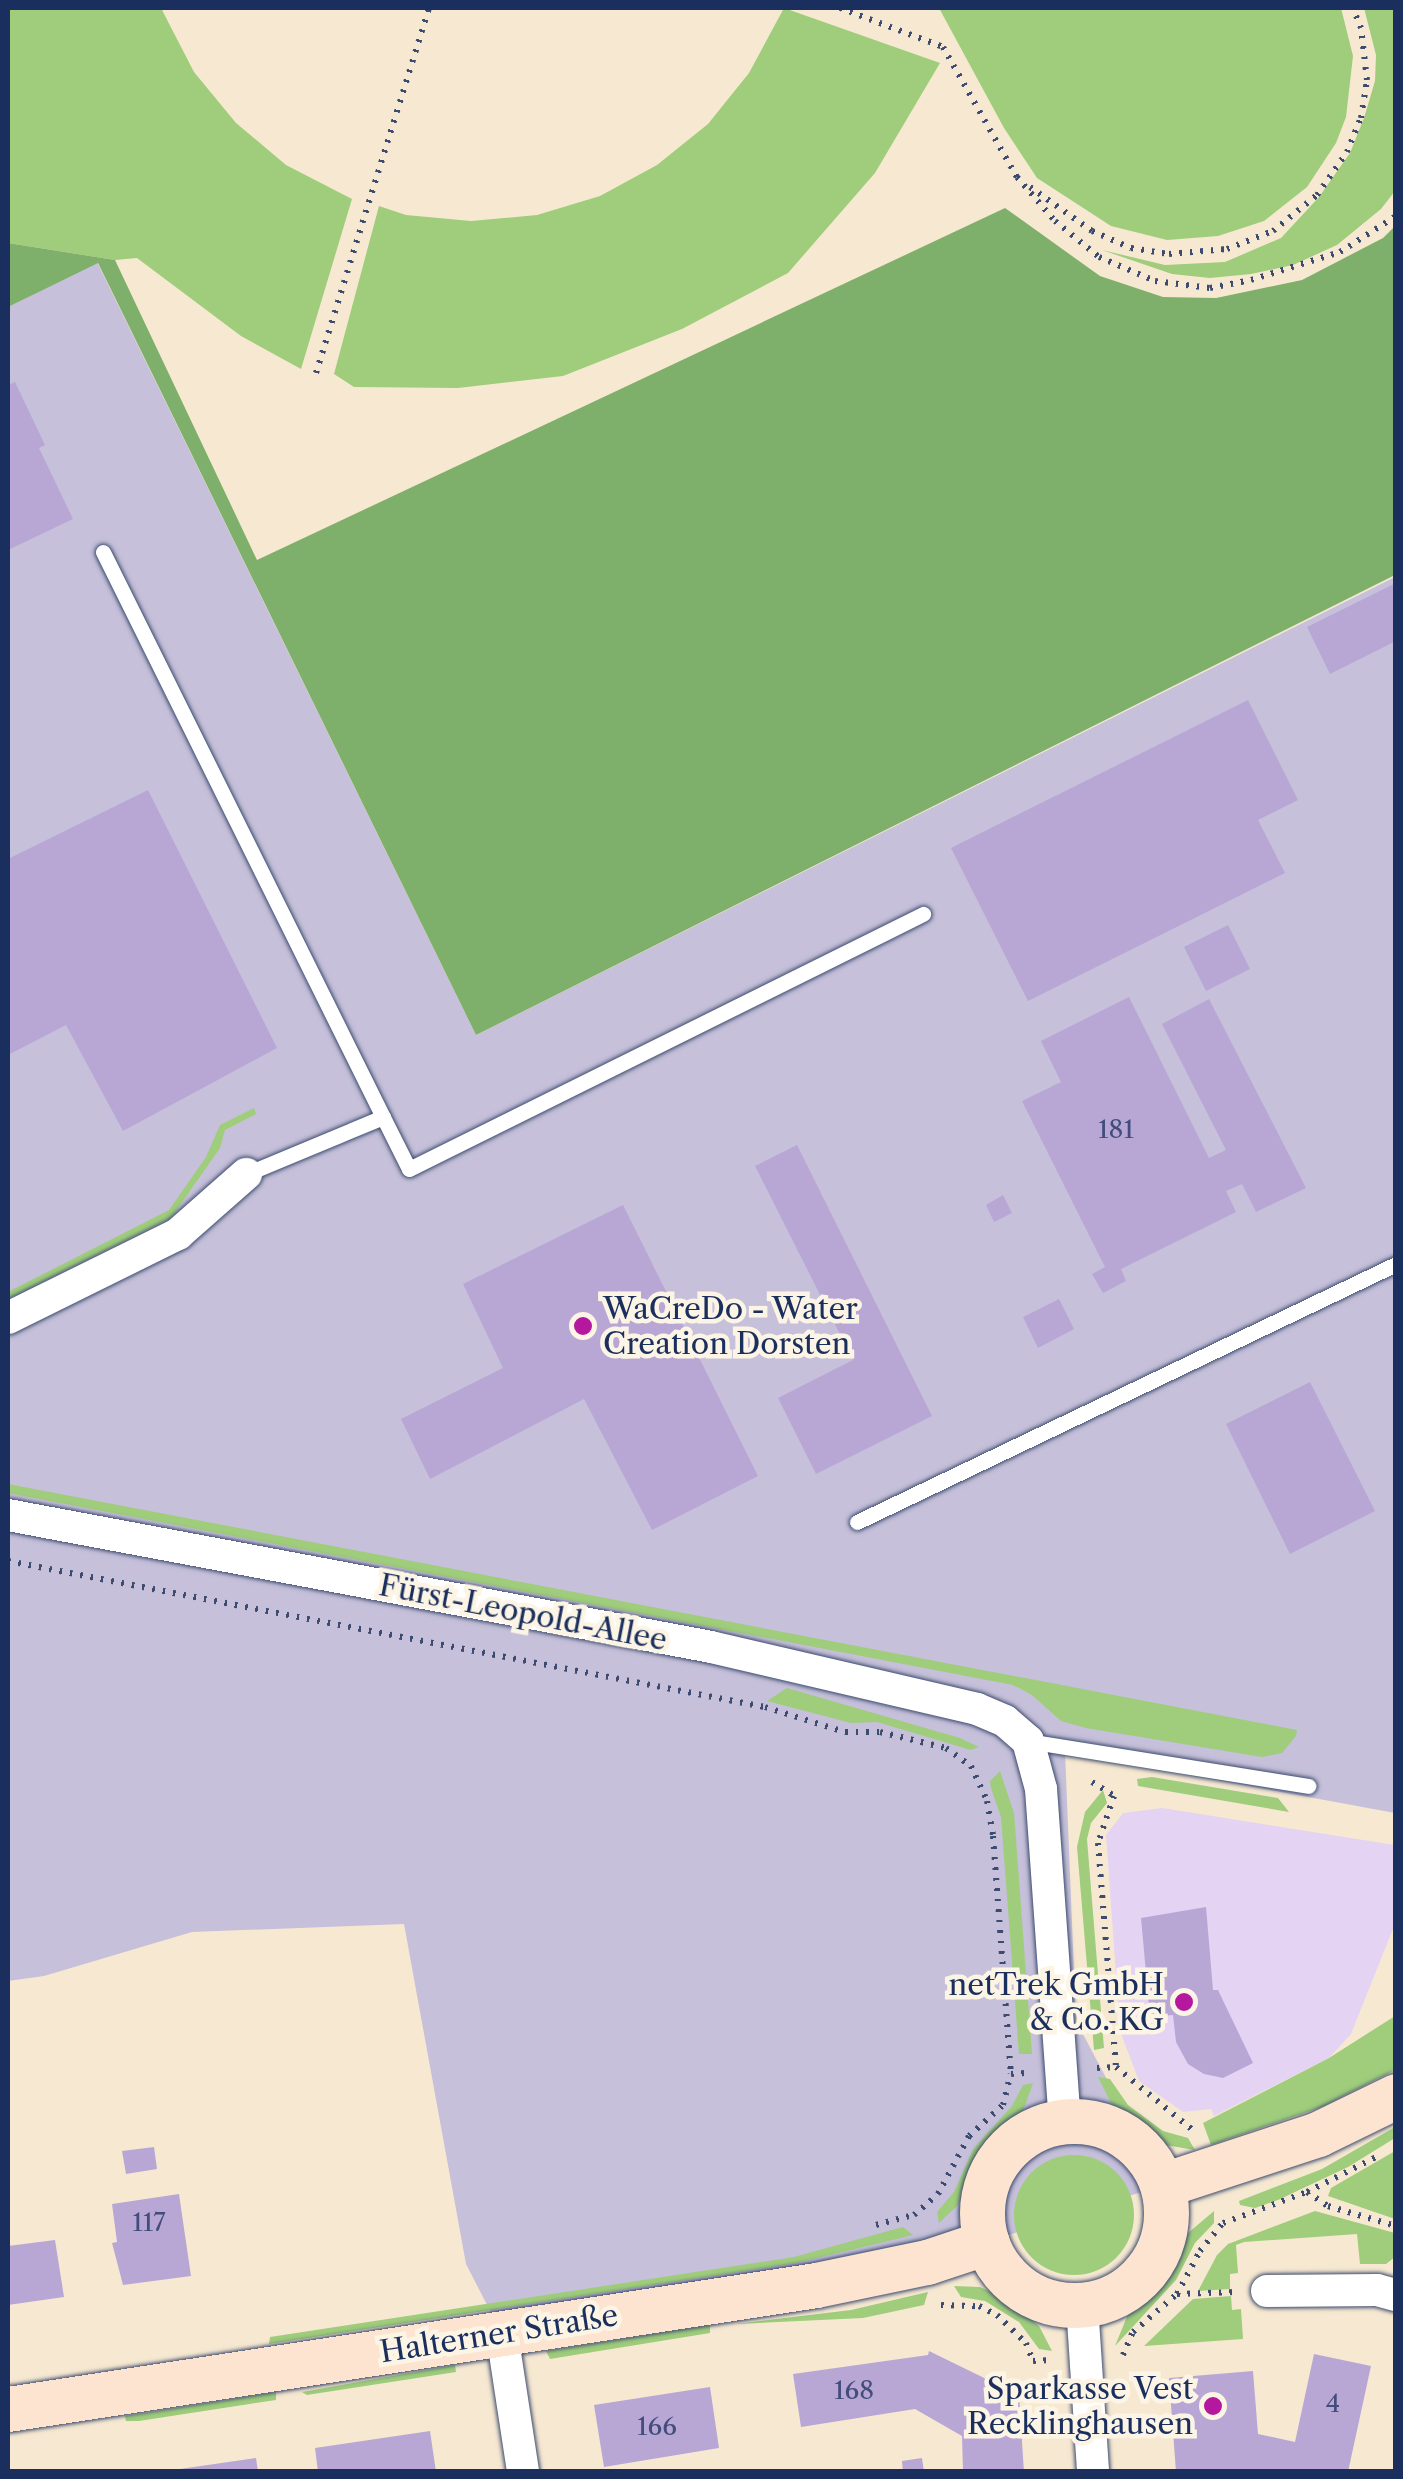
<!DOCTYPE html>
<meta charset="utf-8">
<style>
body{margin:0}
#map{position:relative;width:1403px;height:2479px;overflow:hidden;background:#f7e9d1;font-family:"Libre Caslon Text",serif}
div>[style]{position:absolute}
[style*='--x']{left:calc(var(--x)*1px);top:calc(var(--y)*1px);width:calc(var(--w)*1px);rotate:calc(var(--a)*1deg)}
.built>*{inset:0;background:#e4d3f2}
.industrial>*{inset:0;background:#c6c0da}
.green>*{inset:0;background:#9fcd7b}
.round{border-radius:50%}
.forest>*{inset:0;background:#7fb06b}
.building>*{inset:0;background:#b8a7d5}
.path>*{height:6px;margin-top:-3px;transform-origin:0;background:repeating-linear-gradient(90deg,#3c4b6f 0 2.5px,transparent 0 10.5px)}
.roads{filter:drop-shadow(0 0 2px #3c4b6f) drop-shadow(0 0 2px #3c4b6f)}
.service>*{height:15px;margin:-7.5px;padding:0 7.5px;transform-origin:7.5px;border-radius:7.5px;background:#fff}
.minor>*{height:32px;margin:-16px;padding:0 16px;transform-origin:16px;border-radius:16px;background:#fff}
.secondary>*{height:45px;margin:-22.5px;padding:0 22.5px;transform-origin:22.5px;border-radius:22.5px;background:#fde4d0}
.secondary>.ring{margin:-22.5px;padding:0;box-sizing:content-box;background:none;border:45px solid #fde4d0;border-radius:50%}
.dots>*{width:28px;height:28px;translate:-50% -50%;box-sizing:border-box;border:5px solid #fcf5e5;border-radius:50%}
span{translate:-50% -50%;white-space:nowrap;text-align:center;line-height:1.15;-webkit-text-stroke:9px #fcf5e5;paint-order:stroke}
.number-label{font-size:25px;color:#424d7c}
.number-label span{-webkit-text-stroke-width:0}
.poi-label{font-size:30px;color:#1b2f5e}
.left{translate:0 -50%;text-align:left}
.right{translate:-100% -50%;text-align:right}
.street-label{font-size:30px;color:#1b2f5e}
.frame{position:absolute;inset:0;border:10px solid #1b2f5e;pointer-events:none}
</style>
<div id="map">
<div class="built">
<div style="clip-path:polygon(1162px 1808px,1395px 1845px,1395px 1924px,1351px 2034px,1329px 2058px,1214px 2116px,1211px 2109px,1183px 2112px,1139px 2081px,1120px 2031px,1106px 1835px,1123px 1813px)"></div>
</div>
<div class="industrial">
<div style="clip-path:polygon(97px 262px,476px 1035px,1395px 577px,1395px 1813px,1065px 1752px,1076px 2021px,1163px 2185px,987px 2242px,502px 2334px,466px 2264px,404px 1924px,192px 1932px,44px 1976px,8px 1981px,8px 307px)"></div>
</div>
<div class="green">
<div style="clip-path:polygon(8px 8px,161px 8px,194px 72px,236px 123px,286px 165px,352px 199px,301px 369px,241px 336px,137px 258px,115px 260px,8px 243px)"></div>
<div style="clip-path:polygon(784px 8px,940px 63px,875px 173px,788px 273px,682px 329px,563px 376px,458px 388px,354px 387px,334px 374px,379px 206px,406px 215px,471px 221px,537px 215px,600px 196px,657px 165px,708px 124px,749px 73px)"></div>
<div style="clip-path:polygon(939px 8px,1341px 8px,1353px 56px,1346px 117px,1336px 143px,1307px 187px,1264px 221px,1218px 236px,1167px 240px,1111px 226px,1037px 178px,1004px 128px)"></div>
<div style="clip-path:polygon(1364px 8px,1395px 8px,1395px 191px,1381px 209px,1337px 245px,1293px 265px,1251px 274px,1210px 278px,1172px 274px,1102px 250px,1165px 265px,1225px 262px,1281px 238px,1319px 197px,1350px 153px,1364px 118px,1375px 81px,1376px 55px)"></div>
<div style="clip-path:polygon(254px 1108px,256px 1114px,225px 1130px,220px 1148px,171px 1218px,8px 1299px,8px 1292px,169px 1210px,206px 1157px,220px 1125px)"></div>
<div style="clip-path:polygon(8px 1484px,1297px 1730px,1296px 1736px,1282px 1753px,1262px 1757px,1086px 1728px,1061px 1721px,1032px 1695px,1013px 1685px,8px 1493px)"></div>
<div style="clip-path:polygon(787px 1688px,960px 1738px,979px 1747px,971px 1750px,877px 1722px,851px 1723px,767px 1701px)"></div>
<div style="clip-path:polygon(1000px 1771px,1014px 1813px,1032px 2054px,1019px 2054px,1001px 1817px,991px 1788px,990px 1781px)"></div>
<div style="clip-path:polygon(1152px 1777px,1278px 1798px,1289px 1812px,1138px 1786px,1137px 1779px)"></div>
<div style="clip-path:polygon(1103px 1790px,1107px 1803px,1091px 1823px,1087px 1839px,1104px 2048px,1094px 2050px,1077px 1847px,1085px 1812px)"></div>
<div style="clip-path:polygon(1395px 2016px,1395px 2070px,1322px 2107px,1211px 2145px,1203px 2123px,1329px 2058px)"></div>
<div style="clip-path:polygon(1098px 2077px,1110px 2079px,1128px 2105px,1163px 2131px,1188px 2138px,1195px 2150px,1165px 2145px,1137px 2126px,1111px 2103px)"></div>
<div style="clip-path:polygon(1033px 2083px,1022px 2114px,989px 2146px,958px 2205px,939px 2223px,937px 2212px,954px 2192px,973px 2149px,1012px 2106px,1023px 2085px)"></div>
<div style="clip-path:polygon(1395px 2127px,1395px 2138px,1348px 2167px,1278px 2200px,1255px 2208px,1240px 2205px,1239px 2201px,1322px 2169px)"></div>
<div style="clip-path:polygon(1395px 2151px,1395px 2219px,1328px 2196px,1331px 2188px)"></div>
<div class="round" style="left:1014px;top:2155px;width:120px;height:120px"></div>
<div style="clip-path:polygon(1214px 2211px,1214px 2223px,1195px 2243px,1176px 2280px,1115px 2346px,1128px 2314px,1168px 2271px,1188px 2233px)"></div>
<div style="clip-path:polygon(1315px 2211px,1395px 2233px,1395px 2257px,1386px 2264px,1360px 2264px,1357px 2234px,1244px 2242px,1236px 2245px,1238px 2273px,1230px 2274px,1230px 2289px,1198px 2291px,1217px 2255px,1228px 2244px)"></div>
<div style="clip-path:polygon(903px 2227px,913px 2235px,796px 2263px,269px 2344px,270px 2337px,794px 2257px)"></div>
<div style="clip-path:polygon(954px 2286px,980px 2287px,1010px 2301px,1039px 2326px,1052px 2351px,1039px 2349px,1019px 2322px,985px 2301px,961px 2297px)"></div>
<div style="clip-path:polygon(928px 2292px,924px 2305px,863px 2318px,736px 2324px,851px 2310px)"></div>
<div style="clip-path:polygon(1231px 2296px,1232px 2310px,1241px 2309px,1243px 2339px,1144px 2346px,1193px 2299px)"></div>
<div style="clip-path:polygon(710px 2325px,710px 2333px,550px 2359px,546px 2351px)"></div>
<div style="clip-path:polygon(455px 2365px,456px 2372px,307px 2395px,302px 2392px)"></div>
<div style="clip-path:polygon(276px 2392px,276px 2400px,139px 2421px,126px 2421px,125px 2416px)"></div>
</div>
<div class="forest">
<div style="clip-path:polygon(1005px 208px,1100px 276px,1163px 297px,1216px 298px,1302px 280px,1383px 238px,1395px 226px,1395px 575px,476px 1035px,98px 263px,8px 307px,8px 243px,115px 260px,257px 560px)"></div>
</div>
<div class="building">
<div style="clip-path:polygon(15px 382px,45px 445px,39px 448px,73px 519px,8px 550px,8px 385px)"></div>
<div style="clip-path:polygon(1396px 583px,1396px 641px,1330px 674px,1307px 627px)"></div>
<div style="clip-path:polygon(1248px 700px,1298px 800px,1258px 820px,1285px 873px,1028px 1001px,951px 848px)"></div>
<div style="clip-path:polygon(148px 790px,277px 1048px,123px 1131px,66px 1025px,8px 1055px,8px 859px)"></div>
<div style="clip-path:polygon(1228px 925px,1250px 969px,1206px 991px,1184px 947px)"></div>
<div style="clip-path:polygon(1129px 997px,1209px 1158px,1226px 1150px,1162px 1024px,1209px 999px,1306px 1188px,1256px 1212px,1242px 1184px,1226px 1191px,1236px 1212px,1121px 1269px,1126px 1281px,1103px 1293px,1092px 1274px,1105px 1267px,1022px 1101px,1061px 1082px,1041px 1041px)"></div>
<div style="clip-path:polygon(797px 1145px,932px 1416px,816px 1474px,778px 1398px,853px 1360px,755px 1166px)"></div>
<div style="clip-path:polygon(1003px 1195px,1012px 1213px,994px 1222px,986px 1205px)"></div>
<div style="clip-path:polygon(623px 1205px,758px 1476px,652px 1530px,584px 1399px,430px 1479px,401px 1419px,503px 1368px,463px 1284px)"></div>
<div style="clip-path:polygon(1059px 1299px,1074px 1329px,1038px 1348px,1023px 1317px)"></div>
<div style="clip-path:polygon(1310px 1382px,1375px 1511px,1290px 1554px,1226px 1424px)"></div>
<div style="clip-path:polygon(1206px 1907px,1213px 1990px,1218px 1990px,1253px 2063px,1223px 2078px,1204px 2074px,1188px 2064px,1176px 2042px,1173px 2015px,1150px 2017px,1141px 1918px)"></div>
<div style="clip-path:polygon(154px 2147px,157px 2169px,126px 2174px,122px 2151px)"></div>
<div style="clip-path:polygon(179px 2194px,191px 2276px,123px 2285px,112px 2243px,117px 2242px,112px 2204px)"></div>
<div style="clip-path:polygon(55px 2240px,64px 2297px,8px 2305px,8px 2246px)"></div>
<div style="clip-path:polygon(929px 2351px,1019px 2395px,1024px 2472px,963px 2472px,962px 2436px,915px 2409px,801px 2427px,793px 2374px,928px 2355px)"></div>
<div style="clip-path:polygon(1314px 2354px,1371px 2366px,1348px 2472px,1176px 2472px,1169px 2378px,1253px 2371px,1258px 2434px,1295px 2442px)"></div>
<div style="clip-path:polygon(710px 2387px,719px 2448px,604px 2467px,594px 2405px)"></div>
<div style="clip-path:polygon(430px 2431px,436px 2472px,318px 2472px,315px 2448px)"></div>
<div style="clip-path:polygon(256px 2458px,258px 2472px,180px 2472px,180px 2469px)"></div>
<div style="clip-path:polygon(922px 2458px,924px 2472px,903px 2472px,902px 2461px)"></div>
</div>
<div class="path">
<div style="--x:840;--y:8;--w:110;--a:20.7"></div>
<div style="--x:943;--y:47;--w:150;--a:60.4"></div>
<div style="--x:1017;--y:177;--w:58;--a:49.2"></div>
<div style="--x:1055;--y:221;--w:57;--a:39.3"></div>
<div style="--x:1099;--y:257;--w:61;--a:23.2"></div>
<div style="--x:1155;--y:281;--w:55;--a:7.3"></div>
<div style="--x:1210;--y:288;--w:42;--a:-11"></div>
<div style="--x:1251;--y:280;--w:93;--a:-17.5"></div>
<div style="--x:1340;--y:252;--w:67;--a:-32.7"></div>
<div style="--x:1030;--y:187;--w:76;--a:35.4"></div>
<div style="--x:1092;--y:231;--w:43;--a:23.6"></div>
<div style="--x:1131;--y:248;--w:38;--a:9"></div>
<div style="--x:1169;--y:254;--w:58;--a:-4.9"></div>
<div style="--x:1227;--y:249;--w:49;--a:-21.4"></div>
<div style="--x:1273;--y:231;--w:57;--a:-39.3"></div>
<div style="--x:1317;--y:195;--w:52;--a:-55.1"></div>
<div style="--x:1347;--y:152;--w:37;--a:-68"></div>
<div style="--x:1361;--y:118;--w:38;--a:-81"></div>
<div style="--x:1367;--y:80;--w:52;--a:-96.6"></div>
<div style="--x:1361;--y:28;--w:22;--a:-112"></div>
<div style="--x:316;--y:373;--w:382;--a:-72.8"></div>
<div style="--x:8;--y:1561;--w:771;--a:10.92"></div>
<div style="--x:765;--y:1707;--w:84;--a:17.4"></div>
<div style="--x:845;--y:1732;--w:35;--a:0"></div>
<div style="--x:880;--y:1732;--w:68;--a:13.6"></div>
<div style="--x:946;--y:1748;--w:31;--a:36"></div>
<div style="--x:971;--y:1766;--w:38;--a:65"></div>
<div style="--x:987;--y:1801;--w:36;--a:80"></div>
<div style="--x:993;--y:1836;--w:239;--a:85.7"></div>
<div style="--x:1011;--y:2074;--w:14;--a:-4"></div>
<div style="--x:1092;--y:1782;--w:26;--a:32"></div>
<div style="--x:1114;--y:1796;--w:50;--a:108.8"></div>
<div style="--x:1098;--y:1843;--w:225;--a:85.4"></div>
<div style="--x:1116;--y:2067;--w:101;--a:39.4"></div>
<div style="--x:1097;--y:2068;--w:19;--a:-3"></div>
<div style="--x:1307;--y:2192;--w:25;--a:34"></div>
<div style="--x:1328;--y:2206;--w:71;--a:16.4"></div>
<div style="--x:876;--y:2225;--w:39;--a:-15"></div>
<div style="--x:914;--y:2215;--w:32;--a:-41"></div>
<div style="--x:938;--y:2194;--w:66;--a:-61.9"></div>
<div style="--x:969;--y:2136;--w:46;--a:-42.4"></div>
<div style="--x:1003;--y:2105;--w:32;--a:-76"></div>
<div style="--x:1177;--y:2294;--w:59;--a:-1.9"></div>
<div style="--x:941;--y:2305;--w:38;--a:2"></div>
<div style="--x:979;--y:2306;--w:20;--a:27"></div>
<div style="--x:997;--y:2315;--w:40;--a:44"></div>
<div style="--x:1026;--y:2343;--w:19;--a:69"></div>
<div style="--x:1033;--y:2361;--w:18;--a:-3"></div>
<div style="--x:1123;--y:2355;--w:25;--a:-67"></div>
<div style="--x:1133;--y:2332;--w:58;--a:-40.8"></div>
<div style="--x:1177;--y:2294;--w:49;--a:-61.9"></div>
<div style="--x:1200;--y:2251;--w:36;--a:-51"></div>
<div style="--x:1223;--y:2223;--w:90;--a:-20.3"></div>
<div style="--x:1307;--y:2192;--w:80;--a:-26.9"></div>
</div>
<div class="roads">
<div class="service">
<div style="--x:103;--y:552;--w:631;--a:63.64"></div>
<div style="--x:383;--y:1117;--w:148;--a:157.4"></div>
<div style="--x:383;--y:1117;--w:58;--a:63.4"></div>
<div style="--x:409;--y:1169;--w:574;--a:-26.39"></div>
<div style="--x:857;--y:1522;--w:598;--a:-25.58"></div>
<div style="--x:1028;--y:1741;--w:284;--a:9.1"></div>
</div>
<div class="minor">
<div style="--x:8;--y:1318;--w:190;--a:-26.3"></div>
<div style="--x:178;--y:1234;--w:91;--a:-41.4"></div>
<div style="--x:8;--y:1515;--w:715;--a:10.63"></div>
<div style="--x:711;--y:1647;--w:273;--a:13.1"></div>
<div style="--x:977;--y:1709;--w:30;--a:23"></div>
<div style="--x:1005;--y:1721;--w:30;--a:41"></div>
<div style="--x:1028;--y:1741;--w:50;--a:74.8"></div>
<div style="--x:1041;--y:1789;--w:333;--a:85.9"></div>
<div style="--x:1267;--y:2291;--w:110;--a:-0.5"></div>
<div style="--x:1377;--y:2290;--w:20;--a:15"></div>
<div style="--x:1082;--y:2305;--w:167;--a:86.2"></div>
<div style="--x:502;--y:2334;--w:140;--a:81.3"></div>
</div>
<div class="secondary">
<div class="ring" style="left:982px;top:2121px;width:139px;height:139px"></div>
<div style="--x:1163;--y:2185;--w:163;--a:-18.2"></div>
<div style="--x:1318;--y:2134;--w:87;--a:-26"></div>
<div style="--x:8;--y:2409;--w:817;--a:-8.72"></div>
<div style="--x:816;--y:2285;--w:113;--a:-11.7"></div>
<div style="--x:927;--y:2262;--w:63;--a:-18.4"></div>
</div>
</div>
<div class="dots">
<div style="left:583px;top:1326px;background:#b5179e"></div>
<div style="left:1184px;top:2002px;background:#b5179e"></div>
<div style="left:1213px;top:2406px;background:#b5179e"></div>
</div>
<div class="number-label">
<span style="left:1116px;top:1130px">181</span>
<span style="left:149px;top:2223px">117</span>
<span style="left:854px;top:2391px">168</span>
<span style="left:1333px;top:2404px">4</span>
<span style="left:657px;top:2427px">166</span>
</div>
<div class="poi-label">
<span class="left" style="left:603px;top:1326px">WaCreDo - Water<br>Creation Dorsten</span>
<span class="right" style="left:1164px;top:2002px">netTrek GmbH<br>&amp; Co. KG</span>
<span class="right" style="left:1193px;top:2406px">Sparkasse Vest<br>Recklinghausen</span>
</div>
<div class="street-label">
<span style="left:523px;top:1613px;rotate:11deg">Fürst-Leopold-Allee</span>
<span style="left:499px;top:2334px;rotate:-9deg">Halterner Straße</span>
</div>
<div class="frame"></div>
</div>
